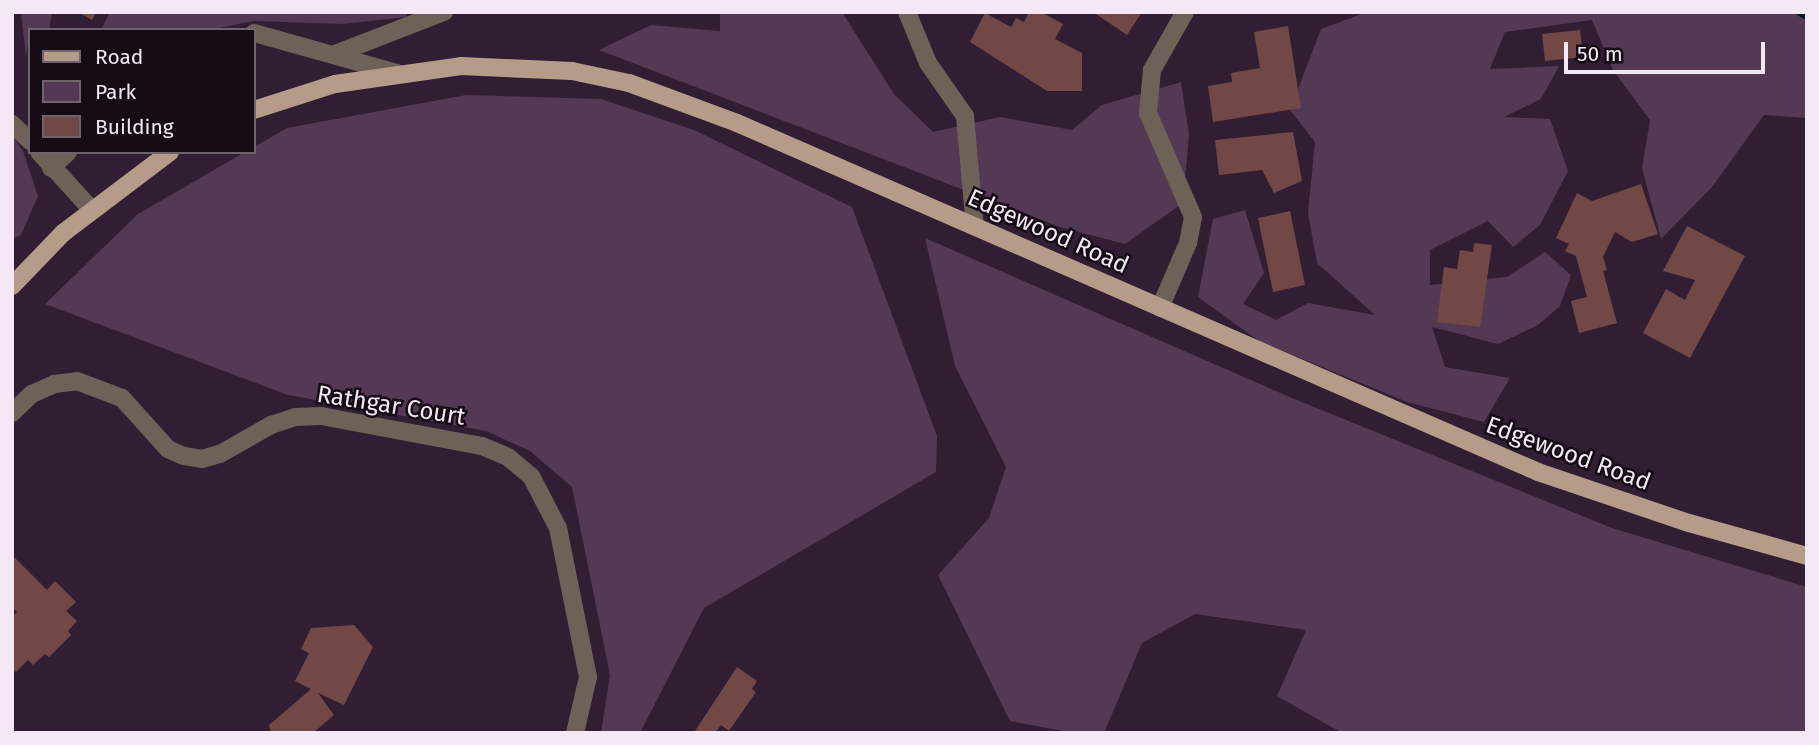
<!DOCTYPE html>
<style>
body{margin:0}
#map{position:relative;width:1819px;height:745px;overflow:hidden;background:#311e33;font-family:"Fira Sans",sans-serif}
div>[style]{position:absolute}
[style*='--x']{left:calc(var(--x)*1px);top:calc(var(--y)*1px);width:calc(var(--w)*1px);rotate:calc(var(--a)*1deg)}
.green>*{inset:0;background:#533954}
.stream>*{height:8px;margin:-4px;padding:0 4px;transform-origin:4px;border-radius:4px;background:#03162f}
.building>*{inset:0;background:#714846}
.minor>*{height:18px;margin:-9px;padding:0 9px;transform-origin:9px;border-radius:9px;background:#6d6158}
.major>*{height:18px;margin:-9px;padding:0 9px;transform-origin:9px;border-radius:9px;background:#b49c88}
span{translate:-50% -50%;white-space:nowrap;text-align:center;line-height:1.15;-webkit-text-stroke:5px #140b15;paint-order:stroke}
.street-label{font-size:24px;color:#f5e8f6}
.frame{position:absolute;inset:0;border:14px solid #f5e8f6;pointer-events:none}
.legend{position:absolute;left:28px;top:28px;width:228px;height:126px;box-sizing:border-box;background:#140b15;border:2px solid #6e636f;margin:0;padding:9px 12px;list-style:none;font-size:21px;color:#f5e8f6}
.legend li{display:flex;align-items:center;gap:14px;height:35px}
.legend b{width:35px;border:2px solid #6e636f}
.scale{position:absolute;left:1564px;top:42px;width:201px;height:32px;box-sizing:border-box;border:4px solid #f5e8f6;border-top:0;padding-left:9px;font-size:21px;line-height:24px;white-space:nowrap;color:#f5e8f6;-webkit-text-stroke:5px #140b15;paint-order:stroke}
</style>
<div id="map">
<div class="green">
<div style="clip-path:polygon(21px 12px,52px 12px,49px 30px,30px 30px,26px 57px)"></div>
<div style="clip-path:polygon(110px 12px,406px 12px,406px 17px,342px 24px,253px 21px,210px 30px,101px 30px)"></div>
<div style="clip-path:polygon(720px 12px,842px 12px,894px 94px,933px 132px,1000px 117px,1072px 130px,1102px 105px,1181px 82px,1189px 134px,1183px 203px,1125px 244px,1060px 227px,599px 50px,651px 25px,720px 31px)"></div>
<div style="clip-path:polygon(1367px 12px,1807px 12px,1807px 118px,1764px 115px,1712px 187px,1661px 239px,1642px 168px,1650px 120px,1613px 70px,1592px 20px,1505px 32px,1490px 69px,1559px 66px,1541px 99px,1504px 117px,1550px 119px,1568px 171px,1540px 225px,1513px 247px,1488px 221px,1430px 250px,1430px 285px,1507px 277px,1545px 252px,1571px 275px,1560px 306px,1538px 325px,1498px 344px,1432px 327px,1445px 367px,1510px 378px,1484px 422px,1407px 402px,1259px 341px,1198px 297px,1213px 219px,1245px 210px,1264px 273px,1243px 304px,1276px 320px,1308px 303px,1375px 315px,1317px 263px,1308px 213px,1315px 142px,1290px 110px,1321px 29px)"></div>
<div style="clip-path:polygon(466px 95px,601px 99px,694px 130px,852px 207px,937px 436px,936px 472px,704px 608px,640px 733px,601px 733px,610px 675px,572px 487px,530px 451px,486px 431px,288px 395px,45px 304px,138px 214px,245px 152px,254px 152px,254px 147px,287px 128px)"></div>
<div style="clip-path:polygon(12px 135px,23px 151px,38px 196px,21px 235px,12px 239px)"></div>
<div style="clip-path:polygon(925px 238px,1292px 398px,1612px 528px,1807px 587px,1807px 733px,1342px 733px,1277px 696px,1306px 630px,1195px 614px,1142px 643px,1104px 733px,1074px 733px,1010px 721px,938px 575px,989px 518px,1006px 467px,955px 366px)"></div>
</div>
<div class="stream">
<div style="--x:1800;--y:12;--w:8;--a:30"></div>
</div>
<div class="building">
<div style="clip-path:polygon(78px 12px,96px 12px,92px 20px)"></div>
<div style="clip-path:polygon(1029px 12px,1041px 12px,1063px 24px,1055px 39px,1082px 53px,1082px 91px,1047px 91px,970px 42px,985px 13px,1011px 27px,1016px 18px,1024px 22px)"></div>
<div style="clip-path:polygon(1093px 12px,1142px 12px,1127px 35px)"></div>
<div style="clip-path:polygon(1288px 26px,1301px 108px,1213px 122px,1208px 86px,1232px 82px,1231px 73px,1260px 68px,1254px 32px)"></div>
<div style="clip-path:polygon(1580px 30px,1583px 57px,1545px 61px,1542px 34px)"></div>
<div style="clip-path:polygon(1293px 132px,1302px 181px,1274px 193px,1262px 170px,1219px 175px,1215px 140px)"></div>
<div style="clip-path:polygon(1641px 184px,1658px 234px,1632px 242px,1615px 232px,1603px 257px,1607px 270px,1603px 271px,1617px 323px,1579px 333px,1571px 301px,1587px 297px,1576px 256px,1565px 251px,1569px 244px,1556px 238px,1577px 193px,1592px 201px)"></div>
<div style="clip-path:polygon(1290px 211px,1305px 285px,1273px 292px,1258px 218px)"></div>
<div style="clip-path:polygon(1687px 226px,1745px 256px,1690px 358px,1643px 333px,1666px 289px,1685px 300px,1695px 280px,1663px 271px)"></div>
<div style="clip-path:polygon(1474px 243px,1492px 245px,1480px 327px,1437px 322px,1444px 267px,1457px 269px,1460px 250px,1473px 252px)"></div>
<div style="clip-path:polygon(12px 555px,47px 590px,55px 581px,76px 602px,66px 611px,77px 621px,68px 631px,71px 635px,49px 657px,45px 654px,33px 665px,28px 660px,16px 672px,12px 668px,12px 617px,17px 612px,12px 607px)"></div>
<div style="clip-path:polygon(354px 625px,373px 647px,344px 705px,318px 693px,334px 715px,313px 733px,271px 733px,269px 725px,311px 689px,295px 681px,309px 653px,301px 649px,311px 628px)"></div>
<div style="clip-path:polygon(737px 667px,757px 681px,752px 689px,756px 692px,729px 731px,721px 725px,715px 733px,698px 733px,695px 731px)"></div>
</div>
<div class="minor">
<div style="--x:907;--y:12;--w:55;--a:67.6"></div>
<div style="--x:928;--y:63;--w:65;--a:55.1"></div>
<div style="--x:965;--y:116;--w:111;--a:84.9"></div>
<div style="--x:254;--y:33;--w:148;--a:15.6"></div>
<div style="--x:335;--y:54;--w:117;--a:-21.1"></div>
<div style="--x:12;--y:124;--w:25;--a:43"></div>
<div style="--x:39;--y:152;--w:77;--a:47.6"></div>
<div style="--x:51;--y:168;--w:23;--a:-43"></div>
<div style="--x:1160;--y:308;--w:71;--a:-66.7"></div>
<div style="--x:1188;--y:243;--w:26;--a:-79"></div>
<div style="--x:1193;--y:217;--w:113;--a:-113.4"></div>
<div style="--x:1148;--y:113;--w:43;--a:-84.7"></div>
<div style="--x:1152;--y:70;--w:67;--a:-60.4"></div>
<div style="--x:12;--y:413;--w:28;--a:-44"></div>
<div style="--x:32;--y:394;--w:24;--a:-24"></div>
<div style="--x:54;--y:384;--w:23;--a:-7"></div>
<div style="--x:77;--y:381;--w:48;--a:20.7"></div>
<div style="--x:122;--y:398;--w:69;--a:48"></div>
<div style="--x:168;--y:449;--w:17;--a:24"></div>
<div style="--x:184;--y:456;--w:18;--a:9"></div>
<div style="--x:202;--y:459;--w:19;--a:-16"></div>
<div style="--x:220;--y:454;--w:59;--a:-29.6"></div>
<div style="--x:271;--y:425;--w:25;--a:-18"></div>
<div style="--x:295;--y:417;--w:26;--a:-2"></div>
<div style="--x:321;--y:416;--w:164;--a:10.6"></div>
<div style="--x:482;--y:446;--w:28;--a:23"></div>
<div style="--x:508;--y:457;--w:30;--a:40"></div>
<div style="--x:531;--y:476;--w:59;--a:62.6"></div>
<div style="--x:558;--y:528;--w:152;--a:78.6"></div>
<div style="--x:588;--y:677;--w:57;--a:103.1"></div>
</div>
<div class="major">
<div style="--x:254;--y:110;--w:85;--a:-17.8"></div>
<div style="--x:335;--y:84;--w:127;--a:-8.1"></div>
<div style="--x:461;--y:66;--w:111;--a:2.6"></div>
<div style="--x:572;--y:71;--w:58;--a:11.9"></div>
<div style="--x:629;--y:83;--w:115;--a:20.3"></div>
<div style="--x:737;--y:123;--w:874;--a:23.54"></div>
<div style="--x:1538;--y:472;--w:159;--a:18.7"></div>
<div style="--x:1689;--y:523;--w:123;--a:15.6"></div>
<div style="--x:12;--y:286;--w:74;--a:-46.1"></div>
<div style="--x:63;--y:233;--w:134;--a:-37.1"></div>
</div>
<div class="street-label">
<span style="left:1048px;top:232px;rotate:24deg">Edgewood Road</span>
<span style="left:391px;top:406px;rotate:9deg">Rathgar Court</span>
<span style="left:1568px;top:454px;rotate:20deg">Edgewood Road</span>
</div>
<div class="frame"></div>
<ul class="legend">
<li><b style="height:9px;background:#b49c88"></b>Road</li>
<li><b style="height:19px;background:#533954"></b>Park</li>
<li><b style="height:19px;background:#714846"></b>Building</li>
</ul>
<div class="scale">50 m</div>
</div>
